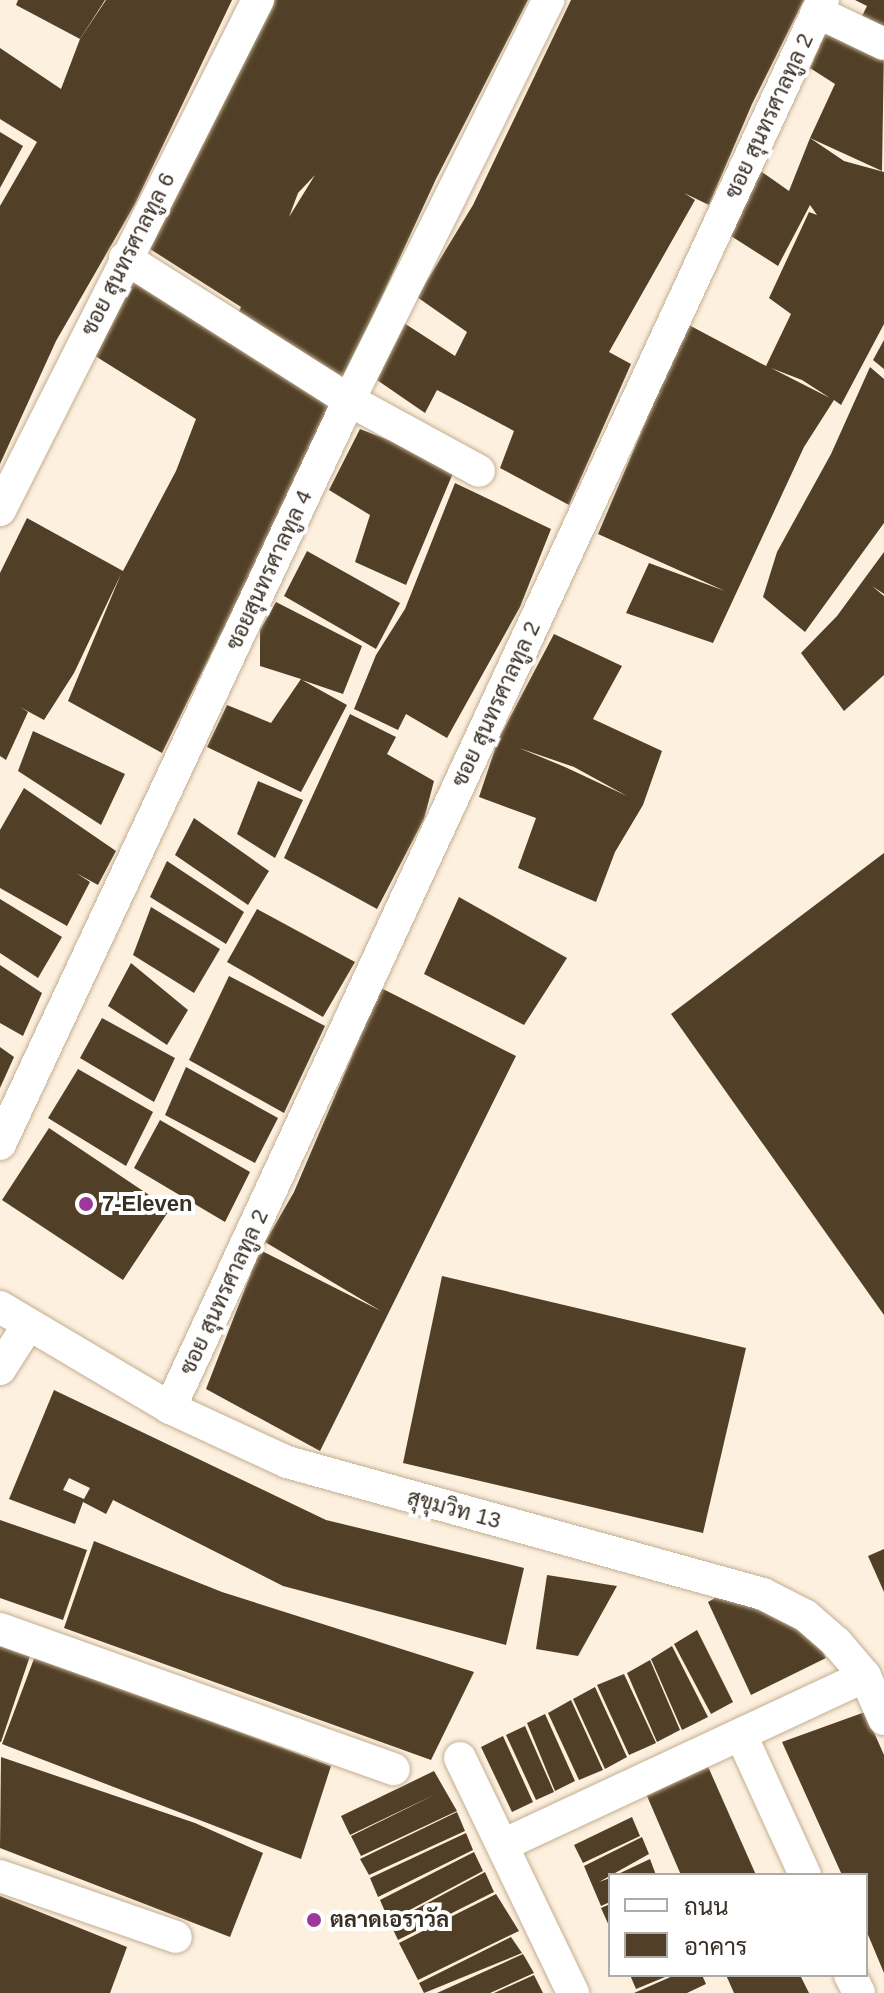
<!DOCTYPE html>
<meta charset="utf-8">
<style>
body{margin:0}
#map{position:relative;width:884px;height:1993px;overflow:hidden;background:#fdf0df;font-family:Helvetica,Sarabun,sans-serif}
div>[style]{position:absolute}
[style*='--x']{left:calc(var(--x)*1px);top:calc(var(--y)*1px);width:calc(var(--w)*1px);rotate:calc(var(--a)*1deg)}
.building>*{inset:0;background:#514027}
.roads{filter:drop-shadow(0 0 2px #c2ae92) drop-shadow(0 0 2px #c2ae92)}
.street>*{height:32px;margin:-16px;padding:0 16px;transform-origin:16px;border-radius:16px;background:#fff}
.dots>*{width:22px;height:22px;translate:-50% -50%;box-sizing:border-box;border:4px solid #fff;border-radius:50%}
span{translate:-50% -50%;white-space:nowrap;text-align:center;line-height:1.15;-webkit-text-stroke:8px #fff;paint-order:stroke}
.street-label{font-size:22px;color:#383025}
.poi-label{font-size:22px;color:#383025;font-weight:700}
.left{translate:0 -50%;text-align:left}
.legend{position:absolute;left:608px;top:1873px;width:260px;height:104px;box-sizing:border-box;background:#fff;border:2px solid #afaca8;margin:0;padding:10px 14px;list-style:none;font-size:24px;color:#383025}
.legend li{display:flex;align-items:center;gap:16px;height:40px}
.legend b{width:40px;border:2px solid #afaca8}
</style>
<div id="map">
<div class="building">
<div style="clip-path:polygon(18px 0,105px 0,80px 39px,16px 5px)"></div>
<div style="clip-path:polygon(106px 0,232px 0,135px 204px,56px 341px,0 464px,0 206px,37px 142px,0 119px,0 48px,61px 89px,80px 39px)"></div>
<div style="clip-path:polygon(evenodd,273px 0,528px 0,436px 179px,340px 388px,234px 321px,241px 307px,150px 249px,273px 0,315px 175px,289px 217px,298px 193px,315px 175px)"></div>
<div style="clip-path:polygon(571px 0,804px 0,752px 104px,709px 205px,684px 193px,695px 200px,609px 352px,631px 364px,569px 505px,500px 468px,514px 431px,437px 390px,425px 413px,377px 380px,404px 323px,455px 356px,467px 332px,417px 297px,473px 205px)"></div>
<div style="clip-path:polygon(855px 0,884px 0,884px 39px,858px 24px,867px 6px)"></div>
<div style="clip-path:polygon(830px 23px,884px 46px,882px 171px,810px 138px,835px 84px,810px 68px)"></div>
<div style="clip-path:polygon(0 132px,23px 146px,0 188px)"></div>
<div style="clip-path:polygon(evenodd,810px 138px,844px 161px,884px 172px,884px 324px,841px 405px,834px 400px,804px 447px,713px 643px,626px 613px,649px 563px,725px 591px,598px 534px,687px 324px,766px 366px,791px 314px,769px 298px,809px 212px,817px 215px,810px 205px,778px 266px,731px 236px,759px 170px,789px 191px,810px 138px,771px 368px,802px 380px,830px 398px,771px 368px)"></div>
<div style="clip-path:polygon(133px 276px,335px 404px,162px 753px,68px 701px,121px 574px,74px 673px,44px 720px,20px 707px,28px 712px,6px 760px,0 756px,0 573px,27px 518px,123px 571px,176px 471px,196px 419px,92px 354px)"></div>
<div style="clip-path:polygon(884px 340px,884px 369px,873px 360px)"></div>
<div style="clip-path:polygon(870px 367px,884px 379px,884px 523px,805px 632px,763px 597px,777px 552px,831px 454px)"></div>
<div style="clip-path:polygon(360px 429px,456px 466px,406px 585px,355px 562px,370px 515px,329px 490px)"></div>
<div style="clip-path:polygon(455px 483px,551px 529px,520px 607px,447px 738px,406px 714px,398px 730px,354px 709px,376px 655px,405px 609px)"></div>
<div style="clip-path:polygon(307px 551px,400px 603px,376px 649px,284px 596px)"></div>
<div style="clip-path:polygon(884px 552px,884px 594px,872px 586px,884px 596px,884px 675px,844px 711px,801px 653px,837px 616px)"></div>
<div style="clip-path:polygon(276px 602px,362px 646px,343px 694px,302px 680px,347px 705px,301px 792px,207px 747px,227px 705px,271px 723px,301px 679px,260px 666px,260px 630px)"></div>
<div style="clip-path:polygon(evenodd,554px 634px,622px 666px,593px 719px,662px 751px,643px 805px,615px 852px,596px 902px,518px 868px,536px 818px,479px 797px,498px 740px,554px 634px,519px 748px,574px 767px,627px 796px,565px 767px,519px 748px)"></div>
<div style="clip-path:polygon(350px 714px,396px 737px,387px 754px,434px 781px,424px 819px,377px 909px,284px 858px)"></div>
<div style="clip-path:polygon(33px 731px,125px 774px,101px 825px,18px 771px)"></div>
<div style="clip-path:polygon(258px 781px,303px 800px,275px 858px,237px 834px)"></div>
<div style="clip-path:polygon(24px 788px,116px 851px,98px 885px,76px 873px,90px 882px,67px 926px,0 888px,0 830px)"></div>
<div style="clip-path:polygon(194px 818px,269px 871px,248px 905px,175px 855px)"></div>
<div style="clip-path:polygon(884px 853px,884px 1315px,671px 1014px)"></div>
<div style="clip-path:polygon(167px 861px,244px 912px,226px 944px,150px 897px)"></div>
<div style="clip-path:polygon(459px 897px,567px 958px,524px 1025px,424px 974px)"></div>
<div style="clip-path:polygon(0 899px,62px 937px,38px 978px,0 953px)"></div>
<div style="clip-path:polygon(151px 907px,220px 949px,194px 993px,133px 955px)"></div>
<div style="clip-path:polygon(257px 909px,355px 962px,323px 1017px,227px 962px)"></div>
<div style="clip-path:polygon(131px 963px,188px 1010px,167px 1045px,108px 1006px)"></div>
<div style="clip-path:polygon(0 965px,42px 993px,23px 1036px,0 1023px)"></div>
<div style="clip-path:polygon(229px 976px,325px 1026px,284px 1113px,189px 1060px)"></div>
<div style="clip-path:polygon(381px 988px,516px 1056px,320px 1451px,206px 1389px,260px 1250px,381px 1311px,265px 1242px,294px 1192px)"></div>
<div style="clip-path:polygon(102px 1018px,175px 1058px,154px 1102px,80px 1058px)"></div>
<div style="clip-path:polygon(0 1047px,14px 1057px,0 1088px)"></div>
<div style="clip-path:polygon(186px 1067px,278px 1118px,255px 1163px,165px 1115px)"></div>
<div style="clip-path:polygon(78px 1069px,153px 1112px,126px 1166px,48px 1118px)"></div>
<div style="clip-path:polygon(160px 1120px,250px 1172px,225px 1222px,134px 1168px)"></div>
<div style="clip-path:polygon(49px 1128px,170px 1209px,123px 1280px,2px 1200px)"></div>
<div style="clip-path:polygon(442px 1276px,746px 1348px,703px 1533px,403px 1463px)"></div>
<div style="clip-path:polygon(evenodd,54px 1390px,326px 1520px,524px 1568px,506px 1645px,283px 1586px,113px 1500px,106px 1514px,83px 1502px,75px 1524px,9px 1499px,54px 1390px,69px 1478px,90px 1488px,84px 1499px,63px 1490px,69px 1478px)"></div>
<div style="clip-path:polygon(0 1520px,87px 1550px,63px 1620px,0 1598px)"></div>
<div style="clip-path:polygon(94px 1541px,222px 1592px,474px 1672px,431px 1760px,64px 1628px)"></div>
<div style="clip-path:polygon(884px 1549px,884px 1592px,868px 1556px)"></div>
<div style="clip-path:polygon(547px 1575px,617px 1586px,578px 1656px,536px 1649px)"></div>
<div style="clip-path:polygon(726px 1592px,790px 1623px,816px 1641px,826px 1658px,751px 1695px,708px 1602px)"></div>
<div style="clip-path:polygon(697px 1630px,733px 1702px,711px 1714px,674px 1644px)"></div>
<div style="clip-path:polygon(0 1646px,30px 1656px,1px 1742px,0 1742px)"></div>
<div style="clip-path:polygon(672px 1646px,708px 1717px,682px 1730px,651px 1659px)"></div>
<div style="clip-path:polygon(35px 1656px,331px 1766px,301px 1859px,2px 1744px)"></div>
<div style="clip-path:polygon(650px 1660px,680px 1730px,657px 1742px,627px 1673px)"></div>
<div style="clip-path:polygon(624px 1674px,656px 1743px,629px 1755px,597px 1685px)"></div>
<div style="clip-path:polygon(595px 1687px,627px 1757px,605px 1769px,573px 1699px)"></div>
<div style="clip-path:polygon(571px 1700px,603px 1770px,579px 1780px,548px 1713px)"></div>
<div style="clip-path:polygon(865px 1712px,884px 1755px,884px 1973px,866px 1930px,866px 1875px,842px 1875px,782px 1742px)"></div>
<div style="clip-path:polygon(545px 1714px,575px 1781px,555px 1791px,527px 1723px)"></div>
<div style="clip-path:polygon(525px 1726px,554px 1792px,536px 1800px,506px 1735px)"></div>
<div style="clip-path:polygon(503px 1736px,533px 1802px,512px 1812px,481px 1747px)"></div>
<div style="clip-path:polygon(1px 1757px,195px 1823px,263px 1853px,230px 1937px,0 1848px)"></div>
<div style="clip-path:polygon(706px 1762px,756px 1875px,681px 1875px,644px 1789px)"></div>
<div style="clip-path:polygon(434px 1771px,457px 1811px,361px 1856px,351px 1836px,436px 1794px,350px 1835px,341px 1816px)"></div>
<div style="clip-path:polygon(457px 1812px,465px 1831px,369px 1875px,360px 1859px)"></div>
<div style="clip-path:polygon(632px 1817px,640px 1836px,583px 1863px,574px 1845px)"></div>
<div style="clip-path:polygon(466px 1833px,473px 1850px,378px 1897px,370px 1878px)"></div>
<div style="clip-path:polygon(642px 1837px,649px 1854px,599px 1882px,610px 1878px,610px 1902px,601px 1906px,584px 1866px)"></div>
<div style="clip-path:polygon(474px 1852px,483px 1871px,389px 1921px,380px 1900px)"></div>
<div style="clip-path:polygon(650px 1859px,656px 1875px,616px 1875px)"></div>
<div style="clip-path:polygon(485px 1872px,494px 1892px,398px 1940px,390px 1923px)"></div>
<div style="clip-path:polygon(496px 1894px,519px 1931px,418px 1980px,399px 1943px)"></div>
<div style="clip-path:polygon(0 1896px,127px 1947px,110px 1993px,0 1993px)"></div>
<div style="clip-path:polygon(610px 1904px,610px 1928px,601px 1908px)"></div>
<div style="clip-path:polygon(511px 1937px,522px 1953px,424px 1993px,419px 1983px)"></div>
<div style="clip-path:polygon(523px 1954px,534px 1973px,490px 1993px,437px 1993px)"></div>
<div style="clip-path:polygon(534px 1975px,543px 1993px,494px 1993px)"></div>
<div style="clip-path:polygon(630px 1975px,670px 1975px,636px 1989px)"></div>
<div style="clip-path:polygon(675px 1975px,702px 1975px,706px 1984px,687px 1993px,634px 1993px)"></div>
<div style="clip-path:polygon(726px 1975px,800px 1975px,809px 1993px,734px 1993px)"></div>
</div>
<div class="roads">
<div class="street">
<div style="--x:817;--y:12;--w:74;--a:25.5"></div>
<div style="--x:125;--y:258;--w:265;--a:32.4"></div>
<div style="--x:349;--y:400;--w:148;--a:28.6"></div>
<div style="--x:0;--y:510;--w:572;--a:-63.17"></div>
<div style="--x:0;--y:1144;--w:822;--a:-64.87"></div>
<div style="--x:349;--y:400;--w:447;--a:-63.5"></div>
<div style="--x:0;--y:1307;--w:198;--a:30.7"></div>
<div style="--x:170;--y:1408;--w:129;--a:24.8"></div>
<div style="--x:287;--y:1462;--w:494;--a:15.5"></div>
<div style="--x:763;--y:1594;--w:48;--a:27.1"></div>
<div style="--x:806;--y:1616;--w:40;--a:41"></div>
<div style="--x:836;--y:1642;--w:45;--a:49.5"></div>
<div style="--x:865;--y:1676;--w:47;--a:66.2"></div>
<div style="--x:0;--y:1369;--w:50;--a:-57.3"></div>
<div style="--x:170;--y:1408;--w:1552;--a:-65.12"></div>
<div style="--x:0;--y:1629;--w:418;--a:19.6"></div>
<div style="--x:741;--y:1735;--w:154;--a:65.4"></div>
<div style="--x:460;--y:1758;--w:261;--a:64.3"></div>
<div style="--x:505;--y:1844;--w:397;--a:-25"></div>
<div style="--x:0;--y:1876;--w:186;--a:19.1"></div>
<div style="--x:850;--y:1975;--w:20;--a:63"></div>
</div>
</div>
<div class="dots">
<div style="left:86px;top:1204px;background:#9c379c"></div>
<div style="left:314px;top:1920px;background:#9c379c"></div>
</div>
<div class="street-label">
<span style="left:769px;top:116px;rotate:-65deg">ซอย สุนทรศาลทูล 2</span>
<span style="left:128px;top:254px;rotate:-63deg">ซอย สุนทรศาลทูล 6</span>
<span style="left:269px;top:570px;rotate:-65deg">ซอยสุนทรศาลทูล 4</span>
<span style="left:496px;top:704px;rotate:-65deg">ซอย สุนทรศาลทูล 2</span>
<span style="left:224px;top:1292px;rotate:-65deg">ซอย สุนทรศาลทูล 2</span>
<span style="left:454px;top:1509px;rotate:15deg">สุขุมวิท 13</span>
</div>
<div class="poi-label">
<span class="left" style="left:102px;top:1204px">7-Eleven</span>
<span class="left" style="left:330px;top:1920px">ตลาดเอราวัล</span>
</div>
<ul class="legend">
<li><b style="height:10px;background:#fff"></b>ถนน</li>
<li><b style="height:22px;background:#514027"></b>อาคาร</li>
</ul>
</div>
